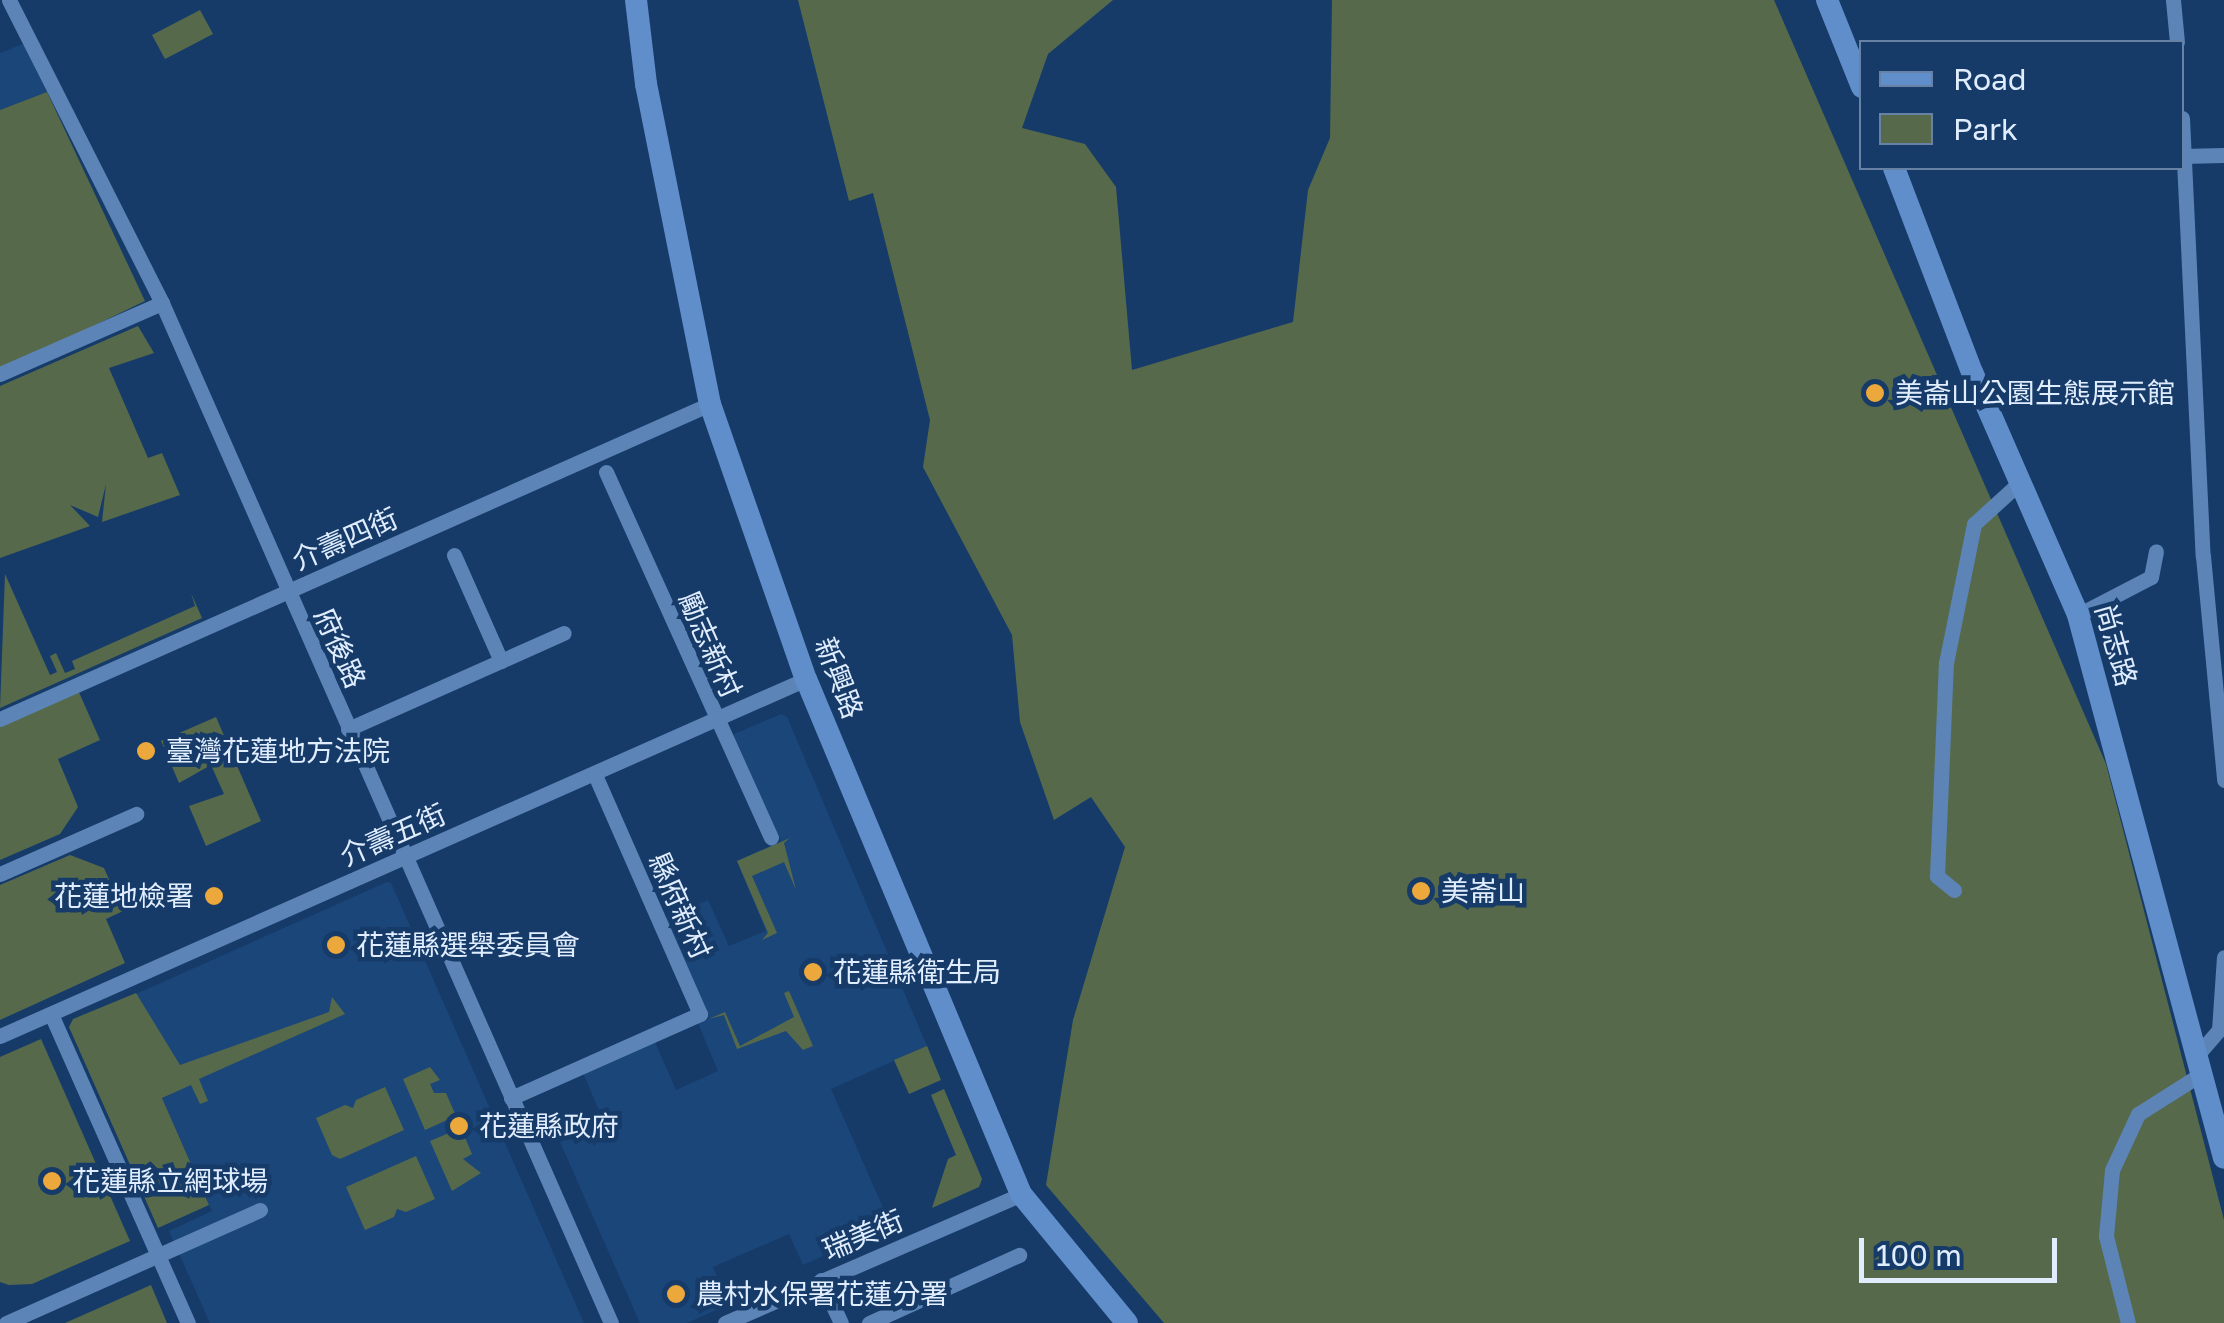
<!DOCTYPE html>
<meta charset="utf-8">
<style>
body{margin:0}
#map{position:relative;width:2224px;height:1323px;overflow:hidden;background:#163b69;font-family:"Golos Text","Noto Sans TC",sans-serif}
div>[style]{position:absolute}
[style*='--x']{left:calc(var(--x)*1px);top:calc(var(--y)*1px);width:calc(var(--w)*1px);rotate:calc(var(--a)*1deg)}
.built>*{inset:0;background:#1b4679}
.green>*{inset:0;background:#566a4b}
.street>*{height:15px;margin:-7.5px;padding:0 7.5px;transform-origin:7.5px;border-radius:7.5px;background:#5c84b7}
.secondary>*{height:22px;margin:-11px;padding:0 11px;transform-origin:11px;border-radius:11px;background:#5f8eca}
.dots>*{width:28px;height:28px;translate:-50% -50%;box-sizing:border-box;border:5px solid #163b69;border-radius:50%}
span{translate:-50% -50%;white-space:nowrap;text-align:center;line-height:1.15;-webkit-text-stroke:9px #163b69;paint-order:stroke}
.poi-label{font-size:28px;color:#e0edfe}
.left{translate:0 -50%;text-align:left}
.right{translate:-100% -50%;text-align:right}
.street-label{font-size:28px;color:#e0edfe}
.legend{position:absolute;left:1859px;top:40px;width:325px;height:130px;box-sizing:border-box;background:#163b69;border:2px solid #6782a5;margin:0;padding:12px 18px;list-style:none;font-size:30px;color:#e0edfe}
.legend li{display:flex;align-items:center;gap:20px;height:50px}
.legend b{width:50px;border:2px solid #6782a5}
.scale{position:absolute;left:1859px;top:1238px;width:198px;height:45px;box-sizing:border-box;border:5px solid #e0edfe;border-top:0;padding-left:12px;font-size:30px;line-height:35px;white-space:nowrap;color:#e0edfe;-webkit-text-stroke:8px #163b69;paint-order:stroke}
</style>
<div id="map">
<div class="built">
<div style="clip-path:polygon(23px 44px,47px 92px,0 110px,0 53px)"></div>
<div style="clip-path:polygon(781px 714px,787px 717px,927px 1046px,831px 1089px,891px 1226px,803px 1265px,789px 1234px,713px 1267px,729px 1304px,687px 1323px,640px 1323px,560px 1142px,604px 1122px,583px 1073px,655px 1042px,676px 1090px,718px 1071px,698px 1023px,709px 1018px,665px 919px,708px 900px,729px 946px,766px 931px,737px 861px,781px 841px,732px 735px)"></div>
<div style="clip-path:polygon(387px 882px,391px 883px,584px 1323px,210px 1323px,169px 1231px,212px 1211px,162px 1098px,171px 1094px,129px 997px)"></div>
</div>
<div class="green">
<div style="clip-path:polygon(798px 0,1113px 0,1048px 54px,1022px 128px,1085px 144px,1116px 187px,1132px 370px,1293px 322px,1308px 190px,1330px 138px,1332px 0,1774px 0,2106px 764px,2224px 1220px,2224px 1323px,1164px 1323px,1046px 1185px,1073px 1020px,1125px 847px,1091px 797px,1054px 820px,1020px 722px,1012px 635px,923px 467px,930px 420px,873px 193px,849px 201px)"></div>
<div style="clip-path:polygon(200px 10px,213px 34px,165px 59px,152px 35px)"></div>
<div style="clip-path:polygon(47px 92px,145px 301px,0 371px,0 110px)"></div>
<div style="clip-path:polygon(138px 326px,154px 353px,109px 368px,148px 458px,162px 453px,180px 495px,102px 522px,106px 484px,98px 517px,70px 505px,90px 526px,0 558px,0 386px)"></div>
<div style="clip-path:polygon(5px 574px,50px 675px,57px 672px,50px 656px,56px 653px,65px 673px,75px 669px,72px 661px,195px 606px,191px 593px,202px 618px,0 708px)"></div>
<div style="clip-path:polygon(78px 690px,100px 740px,58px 759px,78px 807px,60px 834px,0 860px,0 725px)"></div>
<div style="clip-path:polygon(216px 717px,261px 821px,206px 846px,189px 806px,224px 794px,211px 765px,179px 783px,161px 741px)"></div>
<div style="clip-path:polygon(790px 838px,784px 843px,796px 890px,784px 862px,752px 876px,777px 933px,762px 940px,768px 933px,737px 861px)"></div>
<div style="clip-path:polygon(70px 855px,104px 868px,123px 911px,106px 919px,125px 963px,0 1020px,0 885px)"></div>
<div style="clip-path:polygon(789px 991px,813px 1046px,803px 1050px,786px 1031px,737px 1049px,724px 1015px,709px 1019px,725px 1012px,740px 1046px,794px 1017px,784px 993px)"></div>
<div style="clip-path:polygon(136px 993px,180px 1065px,329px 1012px,332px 997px,345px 1014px,199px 1079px,208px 1101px,200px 1104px,191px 1085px,162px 1098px,209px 1205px,158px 1228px,69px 1027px,73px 1019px)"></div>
<div style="clip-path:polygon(41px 1039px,130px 1241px,32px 1284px,9px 1285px,0 1282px,0 1057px)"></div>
<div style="clip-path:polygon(927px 1046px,941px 1080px,909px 1094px,894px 1060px)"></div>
<div style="clip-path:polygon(430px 1067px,440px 1080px,430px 1084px,434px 1093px,446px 1093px,456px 1116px,425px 1130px,403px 1079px)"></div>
<div style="clip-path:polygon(385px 1087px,404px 1130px,340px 1159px,332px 1155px,316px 1118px,345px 1105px,353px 1108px,356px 1100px)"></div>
<div style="clip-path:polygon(944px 1089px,982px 1179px,979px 1187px,932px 1208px,948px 1159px,956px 1155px,931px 1095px)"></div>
<div style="clip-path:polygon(461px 1128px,472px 1154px,463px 1159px,481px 1173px,452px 1191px,430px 1141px)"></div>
<div style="clip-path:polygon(416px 1156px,435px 1199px,406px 1212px,397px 1209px,394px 1217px,365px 1230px,346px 1187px)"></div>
<div style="clip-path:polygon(151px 1285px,167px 1323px,65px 1323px)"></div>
</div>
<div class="street">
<div style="--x:9;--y:0;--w:339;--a:63.2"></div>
<div style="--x:162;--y:303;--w:1114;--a:66.24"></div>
<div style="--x:2173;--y:0;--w:42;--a:84.6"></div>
<div style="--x:2182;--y:118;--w:439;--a:87.3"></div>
<div style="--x:2203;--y:556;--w:225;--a:84.6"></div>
<div style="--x:2182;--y:156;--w:42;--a:-1.4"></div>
<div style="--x:0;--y:374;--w:177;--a:-23.7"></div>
<div style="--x:606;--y:472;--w:401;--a:65.7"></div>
<div style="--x:454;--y:555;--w:116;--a:66.1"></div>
<div style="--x:2078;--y:615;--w:82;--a:-27.5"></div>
<div style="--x:2151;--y:577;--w:26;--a:-79"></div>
<div style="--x:0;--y:719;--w:777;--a:-23.93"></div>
<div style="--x:348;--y:729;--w:236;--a:-24"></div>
<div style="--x:0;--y:874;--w:149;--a:-23.8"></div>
<div style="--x:1954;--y:890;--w:22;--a:-141"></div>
<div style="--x:1937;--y:876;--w:213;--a:-87.6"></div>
<div style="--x:1946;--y:663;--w:142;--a:-78.6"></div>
<div style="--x:1974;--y:524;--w:61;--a:-42.3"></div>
<div style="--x:51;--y:1014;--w:338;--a:66.1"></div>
<div style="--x:0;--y:1036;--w:882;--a:-23.89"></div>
<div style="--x:2198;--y:1054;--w:32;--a:-49"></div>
<div style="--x:2219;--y:1030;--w:73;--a:-86.1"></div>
<div style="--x:511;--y:1098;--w:207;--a:-24"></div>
<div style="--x:700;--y:1014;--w:263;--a:-113.7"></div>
<div style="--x:821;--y:1280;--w:47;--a:65.1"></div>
<div style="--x:6;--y:1323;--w:278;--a:-24"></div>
<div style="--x:725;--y:1323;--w:323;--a:-23.5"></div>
<div style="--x:869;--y:1323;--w:165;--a:-24.4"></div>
<div style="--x:2128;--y:1323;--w:90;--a:-104.2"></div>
<div style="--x:2106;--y:1236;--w:66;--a:-84.8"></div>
<div style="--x:2112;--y:1170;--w:62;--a:-65.1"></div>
<div style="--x:2138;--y:1114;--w:75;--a:-32.4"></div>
</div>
<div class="secondary">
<div style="--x:636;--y:0;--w:85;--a:83.2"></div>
<div style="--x:646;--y:84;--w:326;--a:78.7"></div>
<div style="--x:710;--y:404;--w:291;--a:70.8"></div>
<div style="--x:806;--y:679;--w:558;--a:67.34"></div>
<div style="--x:1021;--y:1194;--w:167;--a:50.6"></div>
<div style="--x:1827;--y:0;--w:94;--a:68.1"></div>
<div style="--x:1894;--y:168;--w:218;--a:69.1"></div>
<div style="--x:1972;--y:372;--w:265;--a:66.4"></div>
<div style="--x:2078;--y:615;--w:562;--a:74.95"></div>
</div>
<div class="dots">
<div style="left:1875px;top:393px;background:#eda83b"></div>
<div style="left:146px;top:751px;background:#eda83b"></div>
<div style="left:1421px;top:891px;background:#eda83b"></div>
<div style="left:214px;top:896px;background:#eda83b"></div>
<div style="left:336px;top:945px;background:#eda83b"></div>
<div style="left:813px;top:972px;background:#eda83b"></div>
<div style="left:459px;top:1126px;background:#eda83b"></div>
<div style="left:52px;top:1181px;background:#eda83b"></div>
<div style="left:676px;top:1294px;background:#eda83b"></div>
</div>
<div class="poi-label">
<span class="left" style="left:1895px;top:393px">美崙山公園生態展示館</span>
<span class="left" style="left:166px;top:751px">臺灣花蓮地方法院</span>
<span class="left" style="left:1441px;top:891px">美崙山</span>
<span class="right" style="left:194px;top:896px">花蓮地檢署</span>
<span class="left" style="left:356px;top:945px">花蓮縣選舉委員會</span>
<span class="left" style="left:833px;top:972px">花蓮縣衛生局</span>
<span class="left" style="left:479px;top:1126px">花蓮縣政府</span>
<span class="left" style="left:72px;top:1181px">花蓮縣立網球場</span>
<span class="left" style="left:696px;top:1294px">農村水保署花蓮分署</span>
</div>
<div class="street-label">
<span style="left:345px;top:539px;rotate:-24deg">介壽四街</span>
<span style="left:710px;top:645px;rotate:66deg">勵志新村</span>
<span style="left:2116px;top:645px;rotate:74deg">尚志路</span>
<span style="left:340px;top:648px;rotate:66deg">府後路</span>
<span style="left:839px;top:678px;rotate:69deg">新興路</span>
<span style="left:393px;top:835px;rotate:-24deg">介壽五街</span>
<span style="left:680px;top:906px;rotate:66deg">縣府新村</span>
<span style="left:863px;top:1235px;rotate:-23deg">瑞美街</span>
</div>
<ul class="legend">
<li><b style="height:12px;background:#5f8eca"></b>Road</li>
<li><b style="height:28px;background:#566a4b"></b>Park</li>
</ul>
<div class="scale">100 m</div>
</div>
